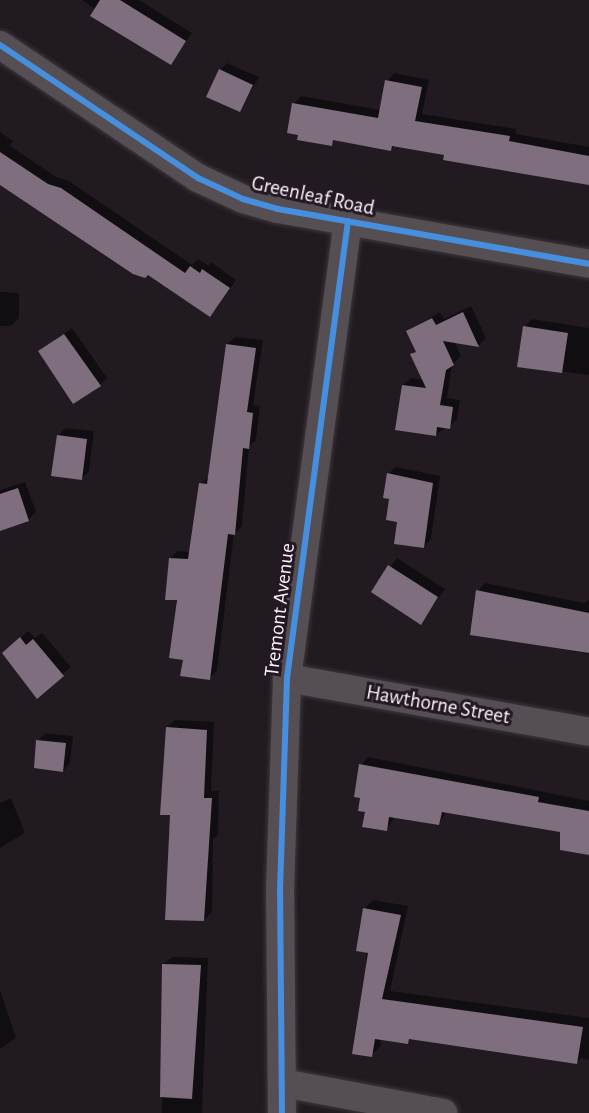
<!DOCTYPE html>
<style>
body{margin:0}
#map{position:relative;width:589px;height:1113px;overflow:hidden;background:#211b21;font-family:"Alegreya Sans",sans-serif}
div>[style]{position:absolute}
[style*='--x']{left:calc(var(--x)*1px);top:calc(var(--y)*1px);width:calc(var(--w)*1px);rotate:calc(var(--a)*1deg)}
.shadow>*{inset:0;background:#0007}
.building>*{inset:0;background:#7f6e7e}
.roads{filter:drop-shadow(0 0 2px #3d383d) drop-shadow(0 0 2px #3d383d)}
.street>*{height:28px;margin:-14px;padding:0 14px;transform-origin:14px;border-radius:14px;background:#554f54}
.cycleway>*{height:6px;margin:-3px;padding:0 3px;transform-origin:3px;border-radius:3px;background:#468fdf}
span{translate:-50% -50%;white-space:nowrap;text-align:center;line-height:1.15;-webkit-text-stroke:6px #241823;paint-order:stroke}
.street-label{font-size:21px;color:#faf1f9}
</style>
<div id="map">
<div class="shadow">
<div style="clip-path:polygon(82px 0,139px 0,192px 33px,171px 63px)"></div>
<div style="clip-path:polygon(227px 63px,259px 77px,240px 110px,220px 70px)"></div>
<div style="clip-path:polygon(394px 73px,429px 80px,422px 114px,516px 129px,516px 134px,589px 147px,589px 184px,395px 145px,391px 150px,336px 139px,331px 144px,294px 104px,301px 96px,381px 110px,387px 81px)"></div>
<div style="clip-path:polygon(0 132px,13px 141px,10px 146px,56px 177px,69px 181px,192px 265px,198px 259px,208px 265px,211px 262px,236px 280px,217px 308px,209px 315px,148px 273px,134px 273px,0 185px)"></div>
<div style="clip-path:polygon(0 292px,19px 293px,19px 318px,11px 326px,0 326px)"></div>
<div style="clip-path:polygon(471px 306px,486px 338px,479px 345px,454px 341px,461px 356px,452px 365px,447px 398px,460px 400px,457px 420px,435px 435px,403px 385px,411px 378px,424px 380px,412px 355px,416px 350px,407px 331px,440px 312px,444px 319px)"></div>
<div style="clip-path:polygon(532px 319px,589px 328px,589px 375px,519px 366px,524px 327px)"></div>
<div style="clip-path:polygon(72px 328px,107px 378px,100px 385px,40px 351px)"></div>
<div style="clip-path:polygon(235px 337px,263px 340px,253px 405px,260px 406px,256px 440px,249px 446px,242px 526px,234px 534px,217px 671px,209px 678px,184px 659px,170px 558px,178px 551px,191px 552px,200px 484px,210px 476px,227px 344px)"></div>
<div style="clip-path:polygon(66px 428px,94px 431px,89px 471px,82px 479px,58px 435px)"></div>
<div style="clip-path:polygon(396px 467px,440px 476px,431px 539px,424px 547px,391px 498px,388px 474px)"></div>
<div style="clip-path:polygon(25px 482px,36px 512px,28px 520px,0 529px,0 490px)"></div>
<div style="clip-path:polygon(397px 558px,445px 589px,421px 623px,373px 591px)"></div>
<div style="clip-path:polygon(485px 583px,584px 603px,589px 600px,589px 654px,472px 634px,478px 591px)"></div>
<div style="clip-path:polygon(28px 631px,35px 638px,42px 633px,71px 667px,37px 697px,11px 646px)"></div>
<div style="clip-path:polygon(175px 720px,214px 722px,211px 791px,219px 791px,218px 835px,213px 839px,212px 912px,204px 920px,171px 813px,167px 727px)"></div>
<div style="clip-path:polygon(45px 733px,73px 736px,70px 763px,63px 771px,38px 741px)"></div>
<div style="clip-path:polygon(368px 757px,589px 801px,589px 853px,561px 831px,447px 811px,439px 824px,395px 816px,387px 829px,366px 811px,361px 765px)"></div>
<div style="clip-path:polygon(11px 798px,25px 833px,0 848px,0 803px)"></div>
<div style="clip-path:polygon(373px 900px,408px 906px,390px 991px,589px 1018px,589px 1060px,581px 1058px,577px 1062px,412px 1038px,407px 1042px,381px 1038px,380px 1047px,371px 1055px,364px 909px)"></div>
<div style="clip-path:polygon(172px 957px,208px 958px,202px 1113px,162px 1113px,164px 964px)"></div>
<div style="clip-path:polygon(0 990px,16px 1038px,0 1049px)"></div>
</div>
<div class="building">
<div style="clip-path:polygon(100px 0,120px 0,186px 41px,171px 65px,90px 16px)"></div>
<div style="clip-path:polygon(219px 69px,253px 85px,240px 112px,206px 97px)"></div>
<div style="clip-path:polygon(385px 80px,422px 87px,415px 121px,510px 136px,509px 141px,589px 156px,589px 185px,443px 160px,444px 155px,392px 146px,391px 151px,333px 140px,332px 146px,297px 140px,298px 135px,287px 133px,292px 103px,378px 118px)"></div>
<div style="clip-path:polygon(0 152px,48px 184px,61px 188px,185px 273px,190px 266px,200px 273px,202px 269px,230px 288px,210px 317px,148px 275px,145px 278px,133px 274px,0 185px)"></div>
<div style="clip-path:polygon(463px 312px,479px 347px,443px 341px,454px 365px,446px 370px,440px 405px,453px 407px,450px 429px,437px 427px,436px 436px,395px 430px,402px 385px,426px 388px,410px 354px,416px 352px,406px 331px,432px 318px,436px 325px)"></div>
<div style="clip-path:polygon(523px 326px,568px 333px,562px 373px,517px 367px)"></div>
<div style="clip-path:polygon(64px 334px,101px 386px,73px 404px,38px 351px)"></div>
<div style="clip-path:polygon(226px 344px,256px 348px,247px 412px,253px 413px,249px 449px,243px 448px,235px 535px,228px 534px,210px 680px,180px 676px,183px 660px,169px 658px,177px 600px,165px 600px,169px 558px,188px 559px,199px 483px,207px 484px)"></div>
<div style="clip-path:polygon(57px 435px,87px 439px,82px 480px,51px 476px)"></div>
<div style="clip-path:polygon(387px 473px,433px 483px,424px 548px,394px 544px,397px 522px,386px 520px,389px 499px,383px 498px)"></div>
<div style="clip-path:polygon(18px 488px,29px 521px,0 531px,0 494px)"></div>
<div style="clip-path:polygon(388px 565px,438px 597px,421px 625px,371px 592px)"></div>
<div style="clip-path:polygon(476px 590px,589px 613px,589px 653px,470px 635px)"></div>
<div style="clip-path:polygon(20px 637px,26px 645px,33px 639px,64px 676px,37px 699px,2px 653px)"></div>
<div style="clip-path:polygon(166px 727px,207px 730px,204px 798px,212px 798px,204px 921px,165px 920px,170px 815px,160px 815px)"></div>
<div style="clip-path:polygon(36px 740px,66px 743px,63px 772px,34px 768px)"></div>
<div style="clip-path:polygon(359px 764px,539px 797px,538px 802px,589px 811px,589px 855px,560px 850px,560px 832px,442px 812px,439px 825px,389px 817px,387px 831px,362px 827px,365px 812px,358px 811px,360px 798px,354px 797px)"></div>
<div style="clip-path:polygon(363px 908px,401px 915px,382px 999px,583px 1027px,577px 1064px,409px 1039px,408px 1044px,375px 1039px,372px 1057px,352px 1054px,368px 953px,356px 951px)"></div>
<div style="clip-path:polygon(162px 964px,201px 965px,192px 1099px,160px 1097px)"></div>
</div>
<div class="roads">
<div class="street">
<div style="--x:0;--y:45;--w:239;--a:33.9"></div>
<div style="--x:198;--y:178;--w:50;--a:25"></div>
<div style="--x:243;--y:199;--w:36;--a:16"></div>
<div style="--x:278;--y:209;--w:316;--a:10"></div>
<div style="--x:287;--y:678;--w:307;--a:10.1"></div>
<div style="--x:283;--y:1083;--w:163;--a:10.6"></div>
<div style="--x:282;--y:1113;--w:223;--a:-90.5"></div>
<div style="--x:280;--y:890;--w:212;--a:-88.1"></div>
<div style="--x:287;--y:678;--w:461;--a:-82.4"></div>
</div>
</div>
<div class="cycleway">
<div style="--x:0;--y:45;--w:239;--a:33.9"></div>
<div style="--x:198;--y:178;--w:50;--a:25"></div>
<div style="--x:243;--y:199;--w:36;--a:16"></div>
<div style="--x:278;--y:209;--w:316;--a:10"></div>
<div style="--x:282;--y:1113;--w:223;--a:-90.5"></div>
<div style="--x:280;--y:890;--w:212;--a:-88.1"></div>
<div style="--x:287;--y:678;--w:461;--a:-82.4"></div>
</div>
<div class="street-label">
<span style="left:313px;top:196px;rotate:12deg">Greenleaf Road</span>
<span style="left:280px;top:610px;rotate:-83deg">Tremont Avenue</span>
<span style="left:438px;top:705px;rotate:10deg">Hawthorne Street</span>
</div>
</div>
